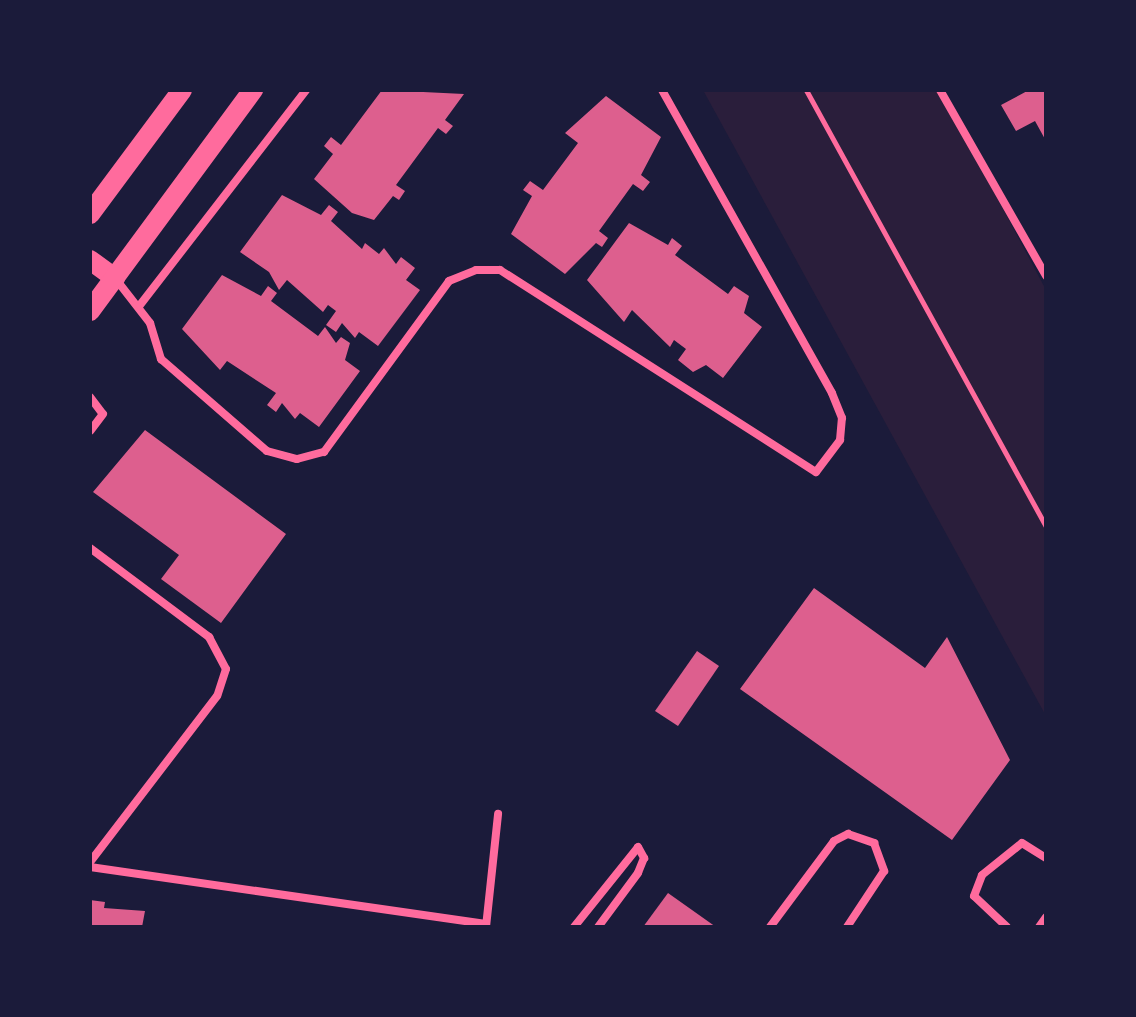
<!DOCTYPE html>
<style>
body{margin:0}
#map{position:relative;width:1136px;height:1017px;overflow:hidden;background:#1b1b3a;font-family:"Source Sans 3",sans-serif}
div>[style]{position:absolute}
[style*='--x']{left:calc(var(--x)*1px);top:calc(var(--y)*1px);width:calc(var(--w)*1px);rotate:calc(var(--a)*1deg)}
.green>*{inset:0;background:#2a1e3b}
.building>*{inset:0;background:#dd5f8e}
.path>*{height:5px;margin:-2.5px;padding:0 2.5px;transform-origin:2.5px;border-radius:2.5px;background:#ff6b9d}
.service>*{height:8px;margin:-4px;padding:0 4px;transform-origin:4px;border-radius:4px;background:#ff6b9d}
.secondary>*{height:20px;margin:-10px;padding:0 10px;transform-origin:10px;border-radius:10px;background:#ff6b9d}
span{translate:-50% -50%;white-space:nowrap;text-align:center;line-height:1.15;-webkit-text-stroke:8px #1b1b3a;paint-order:stroke}
.frame{position:absolute;inset:0;border:92px solid #1b1b3a;pointer-events:none}
</style>
<div id="map">
<div class="green">
<div style="clip-path:polygon(703px 90px,940px 90px,1046px 290px,1046px 716px)"></div>
</div>
<div class="building">
<div style="clip-path:polygon(382px 90px,464px 94px,445px 120px,453px 126px,446px 134px,438px 128px,396px 185px,405px 191px,399px 200px,393px 196px,374px 220px,352px 213px,314px 179px,333px 154px,324px 146px,331px 137px,341px 145px)"></div>
<div style="clip-path:polygon(1029px 90px,1046px 90px,1046px 141px,1035px 121px,1016px 131px,1001px 105px)"></div>
<div style="clip-path:polygon(606px 96px,661px 137px,641px 175px,650px 182px,643px 191px,633px 184px,599px 231px,608px 238px,602px 247px,596px 243px,565px 274px,511px 234px,532px 196px,523px 190px,530px 181px,543px 190px,578px 143px,565px 133px)"></div>
<div style="clip-path:polygon(282px 195px,321px 215px,329px 205px,338px 212px,331px 221px,362px 249px,365px 243px,379px 254px,384px 248px,396px 264px,401px 257px,415px 268px,406px 280px,420px 290px,378px 346px,359px 332px,355px 338px,342px 323px,336px 332px,326px 325px,336px 311px,328px 305px,323px 312px,287px 280px,279px 290px,269px 272px,240px 252px)"></div>
<div style="clip-path:polygon(629px 223px,668px 245px,672px 238px,682px 246px,675px 255px,690px 266px,728px 294px,734px 286px,749px 296px,744px 313px,762px 327px,723px 378px,706px 365px,693px 372px,678px 360px,686px 349px,674px 340px,670px 347px,632px 310px,624px 322px,587px 280px)"></div>
<div style="clip-path:polygon(222px 275px,261px 296px,268px 286px,277px 293px,271px 301px,318px 336px,325px 327px,336px 343px,341px 337px,350px 343px,345px 360px,360px 371px,319px 427px,300px 413px,295px 419px,282px 403px,276px 412px,267px 405px,276px 393px,227px 361px,220px 370px,182px 329px)"></div>
<div style="clip-path:polygon(145px 430px,286px 534px,221px 623px,161px 579px,179px 555px,93px 492px)"></div>
<div style="clip-path:polygon(814px 588px,925px 668px,947px 637px,1010px 760px,952px 840px,740px 689px)"></div>
<div style="clip-path:polygon(697px 651px,719px 666px,678px 726px,655px 711px)"></div>
<div style="clip-path:polygon(668px 893px,716px 927px,643px 927px)"></div>
<div style="clip-path:polygon(90px 900px,105px 902px,104px 908px,145px 911px,142px 927px,90px 927px)"></div>
</div>
<div class="path">
<div style="--x:806;--y:90;--w:499;--a:61.2"></div>
</div>
<div class="service">
<div style="--x:940;--y:90;--w:214;--a:60.3"></div>
<div style="--x:115;--y:278;--w:57;--a:52.1"></div>
<div style="--x:150;--y:323;--w:38;--a:73"></div>
<div style="--x:161;--y:359;--w:140;--a:41"></div>
<div style="--x:267;--y:451;--w:31;--a:15"></div>
<div style="--x:297;--y:459;--w:28;--a:-15"></div>
<div style="--x:324;--y:452;--w:212;--a:-53.8"></div>
<div style="--x:449;--y:281;--w:29;--a:-22"></div>
<div style="--x:476;--y:270;--w:24;--a:0"></div>
<div style="--x:500;--y:270;--w:375;--a:32.6"></div>
<div style="--x:816;--y:472;--w:40;--a:-53"></div>
<div style="--x:840;--y:440;--w:22;--a:-85"></div>
<div style="--x:842;--y:418;--w:27;--a:-112"></div>
<div style="--x:832;--y:393;--w:347;--a:-119.3"></div>
<div style="--x:140;--y:305;--w:272;--a:-52.3"></div>
<div style="--x:90;--y:397;--w:21;--a:53"></div>
<div style="--x:103;--y:414;--w:21;--a:127"></div>
<div style="--x:90;--y:548;--w:149;--a:36.8"></div>
<div style="--x:209;--y:637;--w:36;--a:62"></div>
<div style="--x:226;--y:669;--w:28;--a:108"></div>
<div style="--x:217;--y:696;--w:209;--a:127.4"></div>
<div style="--x:90;--y:867;--w:400;--a:8.2"></div>
<div style="--x:486;--y:927;--w:114;--a:-83.9"></div>
<div style="--x:574;--y:927;--w:102;--a:-51.3"></div>
<div style="--x:638;--y:847;--w:13;--a:61"></div>
<div style="--x:644;--y:858;--w:16;--a:112"></div>
<div style="--x:638;--y:873;--w:67;--a:126.5"></div>
<div style="--x:770;--y:927;--w:107;--a:-53.3"></div>
<div style="--x:834;--y:841;--w:16;--a:-27"></div>
<div style="--x:848;--y:834;--w:28;--a:19"></div>
<div style="--x:874;--y:843;--w:30;--a:70"></div>
<div style="--x:884;--y:871;--w:67;--a:123.5"></div>
<div style="--x:1007;--y:927;--w:45;--a:-136.8"></div>
<div style="--x:974;--y:896;--w:22;--a:-69"></div>
<div style="--x:982;--y:875;--w:51;--a:-38.7"></div>
<div style="--x:1022;--y:843;--w:28;--a:32"></div>
<div style="--x:1039;--y:927;--w:12;--a:-55"></div>
</div>
<div class="secondary">
<div style="--x:90;--y:214;--w:154;--a:-53.4"></div>
<div style="--x:90;--y:260;--w:31;--a:36"></div>
<div style="--x:90;--y:311;--w:275;--a:-53.6"></div>
</div>
<div class="frame"></div>
</div>
